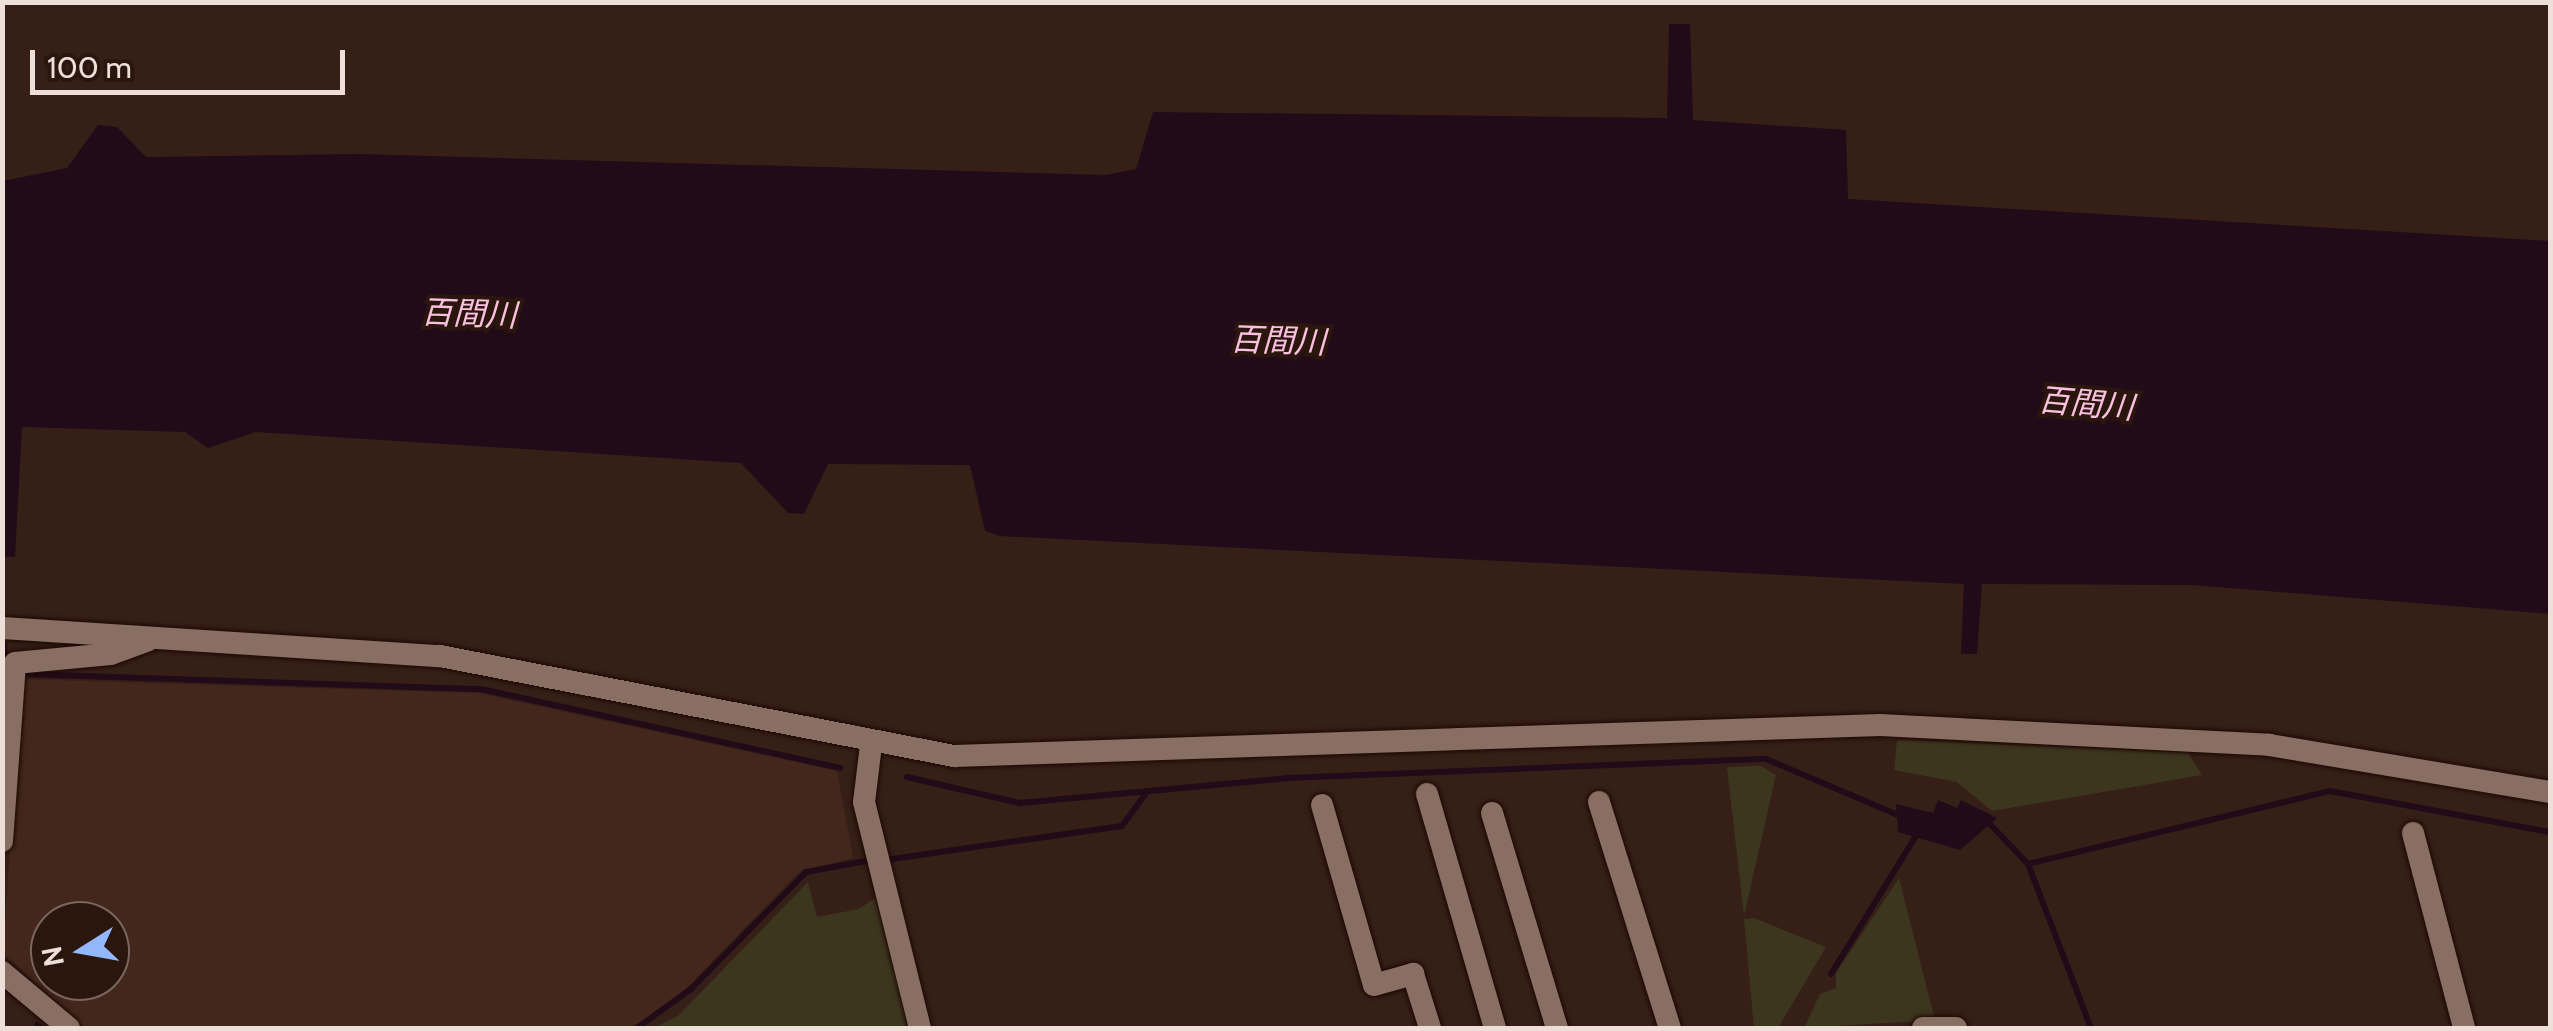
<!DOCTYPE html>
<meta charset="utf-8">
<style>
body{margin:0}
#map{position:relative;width:2553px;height:1031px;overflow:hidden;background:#361f17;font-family:Cabin,"Noto Sans JP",sans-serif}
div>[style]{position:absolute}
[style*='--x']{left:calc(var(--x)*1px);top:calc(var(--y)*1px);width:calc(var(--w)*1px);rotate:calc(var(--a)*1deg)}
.built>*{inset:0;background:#43271c}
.green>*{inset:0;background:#3c361f}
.water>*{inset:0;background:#220b18}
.stream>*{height:6px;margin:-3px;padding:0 3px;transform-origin:3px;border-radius:3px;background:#220b18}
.roads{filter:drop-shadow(0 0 2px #1c0803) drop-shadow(0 0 2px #1c0803)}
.minor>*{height:22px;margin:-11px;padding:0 11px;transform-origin:11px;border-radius:11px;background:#896e64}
span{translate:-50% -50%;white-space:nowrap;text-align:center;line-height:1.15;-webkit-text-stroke:8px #2b160e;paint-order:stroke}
.water-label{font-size:32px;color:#f9c1df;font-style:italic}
.frame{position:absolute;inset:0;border:5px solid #efdfd9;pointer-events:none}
.north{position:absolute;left:30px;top:901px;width:100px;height:100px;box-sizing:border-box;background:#2b160e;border:2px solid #79665f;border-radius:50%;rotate:259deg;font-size:28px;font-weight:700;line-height:40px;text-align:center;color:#efdfd9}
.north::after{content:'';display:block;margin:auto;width:35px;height:45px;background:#92b7fd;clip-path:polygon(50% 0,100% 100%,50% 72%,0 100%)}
.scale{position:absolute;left:30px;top:50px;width:315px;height:45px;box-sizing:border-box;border:5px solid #efdfd9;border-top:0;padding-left:12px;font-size:30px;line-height:35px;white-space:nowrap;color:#efdfd9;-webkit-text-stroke:8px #2b160e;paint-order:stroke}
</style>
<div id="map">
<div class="built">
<div style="clip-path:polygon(evenodd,21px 679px,478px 693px,837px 771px,853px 858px,800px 871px,672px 1003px,630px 1028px,85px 1028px,3px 954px,21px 679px,50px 921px,110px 921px,110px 981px,50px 981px,50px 921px)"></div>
</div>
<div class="green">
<div style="clip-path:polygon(1897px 740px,2188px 753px,2202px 775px,1992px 811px,1957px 782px,1894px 770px)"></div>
<div style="clip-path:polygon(1761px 766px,1776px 775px,1744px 916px,1727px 767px)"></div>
<div style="clip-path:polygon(1899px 878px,1935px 1020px,1804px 1028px,1820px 994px,1836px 988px,1836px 973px)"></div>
<div style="clip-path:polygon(808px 882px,817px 917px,859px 909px,881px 894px,913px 1028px,654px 1028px,679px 1015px)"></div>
<div style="clip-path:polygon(1754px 918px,1826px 947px,1778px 1028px,1754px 1028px,1744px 919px)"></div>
</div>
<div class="water">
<div style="clip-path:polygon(1669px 24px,1690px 24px,1693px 120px,1846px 130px,1848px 199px,2550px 241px,2550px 614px,2192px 585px,1982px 584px,1977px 654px,1961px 654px,1964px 584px,999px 536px,985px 531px,970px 465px,828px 464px,804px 514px,788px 513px,741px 463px,256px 432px,208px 448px,185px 432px,22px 427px,15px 557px,3px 557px,3px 181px,67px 168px,98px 125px,117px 127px,146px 157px,357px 154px,1105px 175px,1136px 169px,1153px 112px,1667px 118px)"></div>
<div style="clip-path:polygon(1938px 800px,1957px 808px,1961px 800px,1997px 818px,1960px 850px,1898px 832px,1896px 804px,1933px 813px)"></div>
</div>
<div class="stream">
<div style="--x:4;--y:645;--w:20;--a:87"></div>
<div style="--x:21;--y:674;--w:460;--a:1.9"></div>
<div style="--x:481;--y:689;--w:368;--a:12.4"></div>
<div style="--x:907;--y:777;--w:116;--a:13"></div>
<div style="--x:1020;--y:803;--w:268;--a:-5.3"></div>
<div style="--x:1287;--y:778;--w:479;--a:-2.3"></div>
<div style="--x:1766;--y:759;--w:146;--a:23"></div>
<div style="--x:1986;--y:820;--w:61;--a:46.3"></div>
<div style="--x:2028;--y:864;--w:176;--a:69"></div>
<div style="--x:885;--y:860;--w:239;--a:-8.2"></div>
<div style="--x:1122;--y:826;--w:42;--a:-53.7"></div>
<div style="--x:2028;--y:864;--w:311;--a:-13.6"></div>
<div style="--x:2330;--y:791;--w:224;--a:10.6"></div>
<div style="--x:1831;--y:974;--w:164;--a:-58.4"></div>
<div style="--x:37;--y:1025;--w:5;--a:37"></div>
<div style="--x:637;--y:1028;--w:67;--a:-35.8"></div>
<div style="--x:691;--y:989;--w:164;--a:-45.5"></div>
<div style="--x:806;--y:872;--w:67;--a:-10.3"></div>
</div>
<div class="roads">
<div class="minor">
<div style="--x:2;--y:628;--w:439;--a:3.7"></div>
<div style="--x:440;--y:656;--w:524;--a:11.01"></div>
<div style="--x:954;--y:756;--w:927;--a:-1.92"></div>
<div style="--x:1880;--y:725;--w:390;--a:2.9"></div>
<div style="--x:2269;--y:745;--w:285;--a:9.5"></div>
<div style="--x:871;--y:745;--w:57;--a:97"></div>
<div style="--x:864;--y:802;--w:233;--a:76.1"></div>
<div style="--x:1427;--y:794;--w:244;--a:73.8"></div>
<div style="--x:1599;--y:802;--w:237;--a:72.6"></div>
<div style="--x:1322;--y:805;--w:187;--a:73.9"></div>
<div style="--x:1374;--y:985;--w:41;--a:-15.8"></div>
<div style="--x:1413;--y:974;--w:57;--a:72.5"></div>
<div style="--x:1492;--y:813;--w:225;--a:73.2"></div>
<div style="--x:2413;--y:833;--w:202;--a:75.3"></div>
<div style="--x:2;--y:841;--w:178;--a:-85.8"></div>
<div style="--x:15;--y:663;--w:96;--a:-5.4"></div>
<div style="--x:111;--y:654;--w:40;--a:-20.2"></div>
<div style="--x:2;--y:972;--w:87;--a:39.9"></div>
<div style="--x:1923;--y:1028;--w:33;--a:0"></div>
</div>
</div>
<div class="water-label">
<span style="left:469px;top:314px;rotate:2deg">百間川</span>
<span style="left:1278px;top:341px;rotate:2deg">百間川</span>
<span style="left:2086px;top:404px;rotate:5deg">百間川</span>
</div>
<div class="frame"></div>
<div class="north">N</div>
<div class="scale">100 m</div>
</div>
